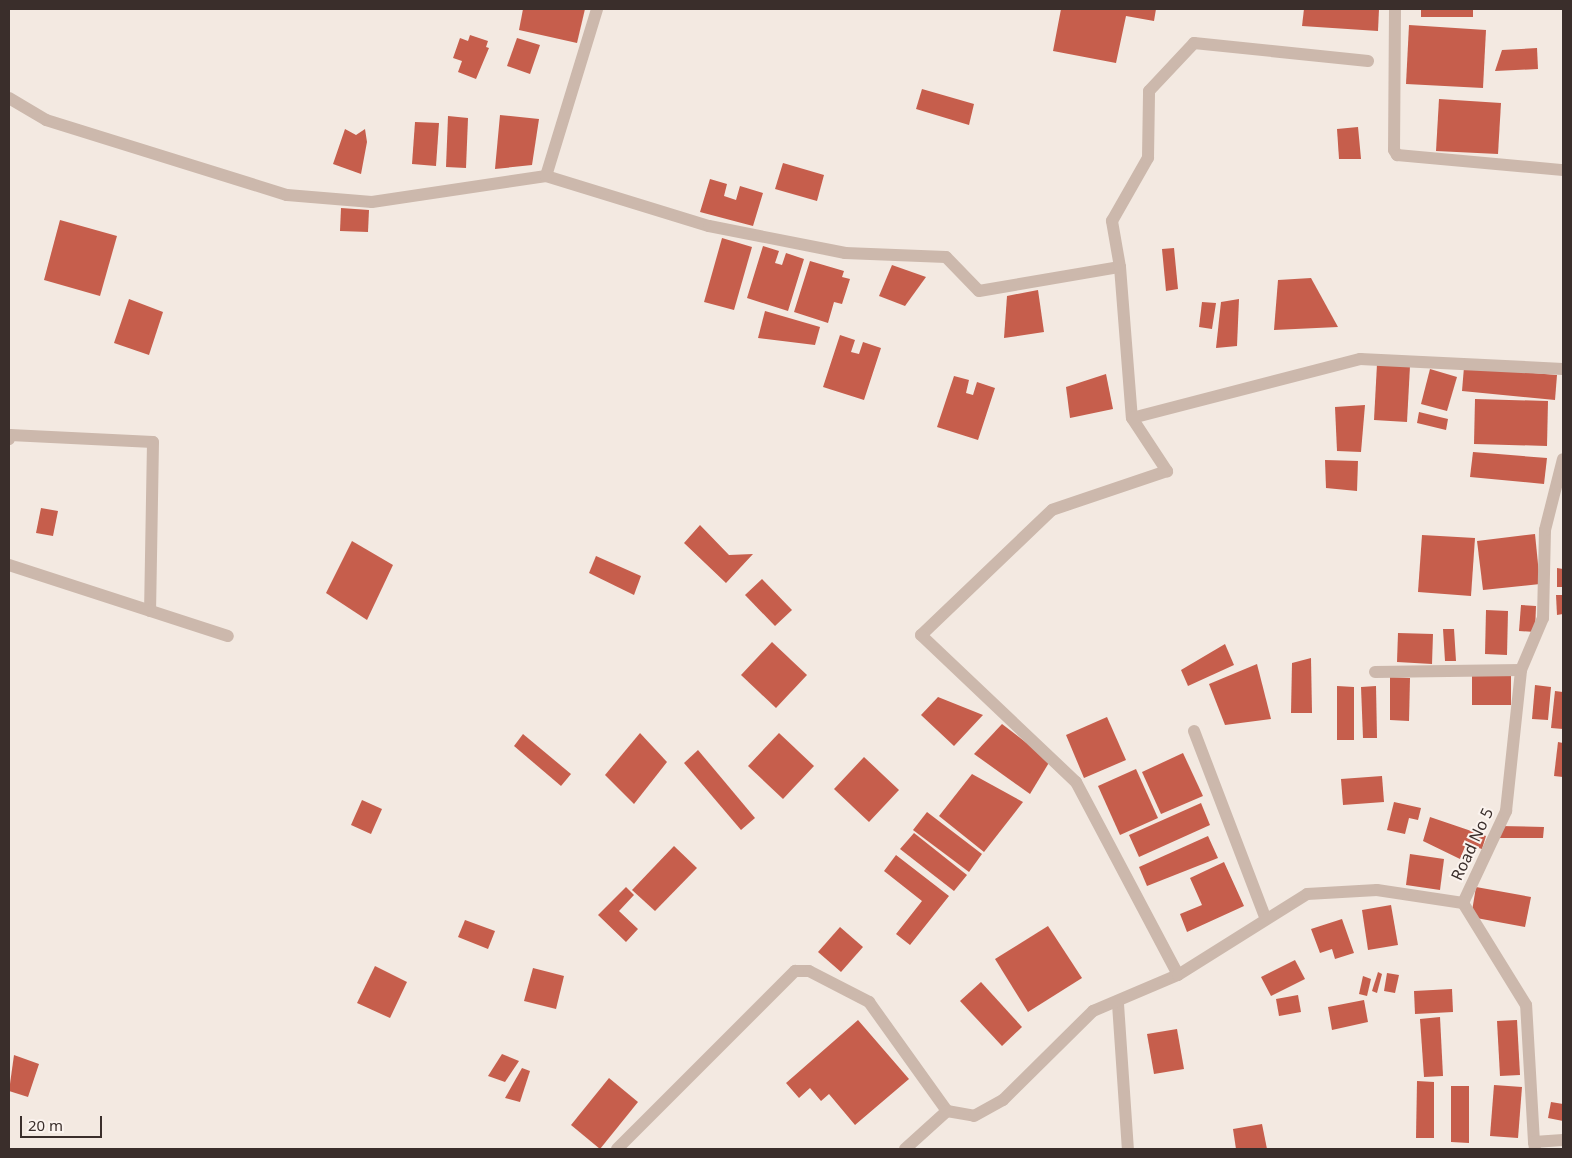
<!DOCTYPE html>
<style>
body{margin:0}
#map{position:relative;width:1572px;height:1158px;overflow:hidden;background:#f3e9e1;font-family:"Noto Sans",sans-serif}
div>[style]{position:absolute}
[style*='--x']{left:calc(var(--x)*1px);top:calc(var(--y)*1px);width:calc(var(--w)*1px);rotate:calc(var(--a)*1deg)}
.building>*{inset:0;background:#c65e4c}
.minor>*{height:12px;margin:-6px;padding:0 6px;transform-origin:6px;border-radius:6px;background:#ccb8ac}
span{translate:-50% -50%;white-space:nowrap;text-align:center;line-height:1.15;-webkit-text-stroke:4px #fbf3ee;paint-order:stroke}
.street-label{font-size:16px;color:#3a2e2b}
.frame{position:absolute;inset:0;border:10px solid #3a2e2b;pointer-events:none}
.scale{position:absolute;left:20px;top:1116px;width:82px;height:22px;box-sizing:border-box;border:2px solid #3a2e2b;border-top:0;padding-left:6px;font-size:15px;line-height:18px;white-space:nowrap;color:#3a2e2b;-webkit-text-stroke:4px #fbf3ee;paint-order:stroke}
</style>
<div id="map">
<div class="building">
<div style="clip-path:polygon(523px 9px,585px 9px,577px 43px,519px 30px)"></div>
<div style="clip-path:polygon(1061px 9px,1156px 9px,1154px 21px,1126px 16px,1116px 63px,1053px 51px)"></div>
<div style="clip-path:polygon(1304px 9px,1379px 9px,1378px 31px,1302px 26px)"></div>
<div style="clip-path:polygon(1421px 9px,1473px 9px,1473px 17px,1421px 17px)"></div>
<div style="clip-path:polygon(1409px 25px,1486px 30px,1483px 88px,1406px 84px)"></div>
<div style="clip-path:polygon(470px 35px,488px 41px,486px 47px,489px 48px,476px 79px,458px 72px,462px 61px,453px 58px,460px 38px,468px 41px)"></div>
<div style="clip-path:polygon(517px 38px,540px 45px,530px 74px,507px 66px)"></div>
<div style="clip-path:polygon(1537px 48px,1538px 69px,1495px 71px,1502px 50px)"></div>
<div style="clip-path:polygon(922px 89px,974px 104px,969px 125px,916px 109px)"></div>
<div style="clip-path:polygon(1439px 99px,1501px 103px,1498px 154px,1436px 151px)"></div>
<div style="clip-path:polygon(500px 115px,539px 119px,532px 165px,495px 169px)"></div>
<div style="clip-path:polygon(448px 116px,468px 118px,466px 168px,446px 167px)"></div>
<div style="clip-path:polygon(415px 122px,439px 123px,436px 166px,412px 164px)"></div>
<div style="clip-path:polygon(1358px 127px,1361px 159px,1339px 159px,1337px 129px)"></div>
<div style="clip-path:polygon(345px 129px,356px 135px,365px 129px,367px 142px,361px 174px,333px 164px)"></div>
<div style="clip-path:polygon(783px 163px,824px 175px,817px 201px,775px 189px)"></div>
<div style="clip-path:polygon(710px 179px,727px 184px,724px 196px,736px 200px,740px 186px,763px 193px,753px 226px,700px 212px)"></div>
<div style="clip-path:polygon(341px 208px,369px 210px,368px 232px,340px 231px)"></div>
<div style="clip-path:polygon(60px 220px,117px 236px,100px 296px,44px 280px)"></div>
<div style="clip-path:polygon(722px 238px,752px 247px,734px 310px,704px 302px)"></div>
<div style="clip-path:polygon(763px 246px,779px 251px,775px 263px,782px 265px,786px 253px,804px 259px,788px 311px,747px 298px)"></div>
<div style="clip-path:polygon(1174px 248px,1178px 289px,1166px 291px,1162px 249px)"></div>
<div style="clip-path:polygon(810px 261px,844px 271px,842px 277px,850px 279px,842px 304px,834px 302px,828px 323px,794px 312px)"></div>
<div style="clip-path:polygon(892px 265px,926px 277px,905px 306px,879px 296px)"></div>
<div style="clip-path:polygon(1311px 278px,1338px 327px,1274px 330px,1278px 280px)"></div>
<div style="clip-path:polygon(1038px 290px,1044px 332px,1004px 338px,1007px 296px)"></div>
<div style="clip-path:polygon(129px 299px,163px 312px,149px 355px,114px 343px)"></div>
<div style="clip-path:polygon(1239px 299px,1237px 346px,1216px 348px,1221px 302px)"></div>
<div style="clip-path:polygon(1202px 302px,1216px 303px,1212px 329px,1199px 327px)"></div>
<div style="clip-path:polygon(765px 311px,820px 327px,815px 345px,758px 338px)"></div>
<div style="clip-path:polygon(840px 335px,855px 340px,851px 352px,859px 354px,863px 342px,881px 348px,864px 400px,823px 387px)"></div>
<div style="clip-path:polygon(1377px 364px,1410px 366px,1407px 422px,1374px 420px)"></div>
<div style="clip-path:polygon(1464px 367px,1557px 375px,1555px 400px,1462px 391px)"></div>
<div style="clip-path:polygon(1430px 369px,1457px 377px,1447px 411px,1421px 404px)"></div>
<div style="clip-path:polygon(1106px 374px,1113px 409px,1070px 418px,1066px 387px)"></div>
<div style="clip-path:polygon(954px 376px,969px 380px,966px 393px,973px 395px,977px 382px,995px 388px,978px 440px,937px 427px)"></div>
<div style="clip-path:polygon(1475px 399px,1548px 401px,1547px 446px,1474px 444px)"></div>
<div style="clip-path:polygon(1365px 405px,1361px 452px,1337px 451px,1335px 407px)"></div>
<div style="clip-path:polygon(1419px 412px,1448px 419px,1446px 430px,1417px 423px)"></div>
<div style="clip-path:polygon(1473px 452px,1547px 458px,1544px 484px,1470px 477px)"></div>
<div style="clip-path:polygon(1325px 460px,1358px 461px,1357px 491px,1326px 488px)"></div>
<div style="clip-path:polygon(41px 508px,58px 511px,53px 536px,36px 533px)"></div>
<div style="clip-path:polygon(700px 525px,729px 555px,753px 554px,726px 583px,684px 543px)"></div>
<div style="clip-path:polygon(1535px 534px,1540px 584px,1483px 590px,1477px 541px)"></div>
<div style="clip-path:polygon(1422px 535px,1475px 538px,1471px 596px,1418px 592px)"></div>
<div style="clip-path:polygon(352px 541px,393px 565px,367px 620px,326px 593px)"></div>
<div style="clip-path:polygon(596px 556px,641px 576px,634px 595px,589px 573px)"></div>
<div style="clip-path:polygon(1557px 568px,1563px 569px,1563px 587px,1557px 587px)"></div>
<div style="clip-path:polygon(762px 579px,792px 610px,775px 626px,745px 595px)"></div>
<div style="clip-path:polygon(1556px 595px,1563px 595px,1563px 614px,1557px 615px)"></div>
<div style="clip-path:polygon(1521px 605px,1536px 606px,1535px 632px,1519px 631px)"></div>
<div style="clip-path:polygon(1486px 610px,1508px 611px,1507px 655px,1485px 654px)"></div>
<div style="clip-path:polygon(1443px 629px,1454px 629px,1456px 661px,1445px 661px)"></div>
<div style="clip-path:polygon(1398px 633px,1433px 634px,1432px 664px,1397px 662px)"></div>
<div style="clip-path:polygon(772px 642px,807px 675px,776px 708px,741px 675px)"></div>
<div style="clip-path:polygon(1225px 644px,1234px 665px,1188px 686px,1181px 670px)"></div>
<div style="clip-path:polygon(1311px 658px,1312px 713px,1291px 713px,1292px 663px)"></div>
<div style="clip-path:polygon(1257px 664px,1271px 719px,1225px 725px,1209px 684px)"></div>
<div style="clip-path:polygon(1511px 675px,1511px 705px,1472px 705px,1472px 676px)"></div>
<div style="clip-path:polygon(1390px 677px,1410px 678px,1409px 721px,1390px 720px)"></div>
<div style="clip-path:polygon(1535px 685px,1551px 687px,1548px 720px,1532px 719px)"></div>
<div style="clip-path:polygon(1337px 686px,1354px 687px,1354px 740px,1337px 740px)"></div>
<div style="clip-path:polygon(1376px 686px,1377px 738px,1363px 738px,1361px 687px)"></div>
<div style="clip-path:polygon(1555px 691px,1563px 692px,1563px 729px,1551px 728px)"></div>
<div style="clip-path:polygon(938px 697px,983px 715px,954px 746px,921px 715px)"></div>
<div style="clip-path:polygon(1107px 717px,1126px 760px,1084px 778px,1066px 735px)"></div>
<div style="clip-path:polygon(1002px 724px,1050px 761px,1030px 794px,974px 754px)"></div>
<div style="clip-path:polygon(640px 733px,667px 762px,634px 804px,605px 775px)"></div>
<div style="clip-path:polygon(779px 733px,814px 766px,783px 799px,748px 766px)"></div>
<div style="clip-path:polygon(523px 734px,571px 774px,561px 786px,514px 746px)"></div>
<div style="clip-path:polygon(1558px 742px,1563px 743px,1563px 777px,1554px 776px)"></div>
<div style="clip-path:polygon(698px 750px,755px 818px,741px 830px,684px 763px)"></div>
<div style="clip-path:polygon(1183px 753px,1203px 796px,1161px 814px,1142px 772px)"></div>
<div style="clip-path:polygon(864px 757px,899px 790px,869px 822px,834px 789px)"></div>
<div style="clip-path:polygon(1136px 769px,1158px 818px,1120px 835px,1098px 786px)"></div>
<div style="clip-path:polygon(972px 774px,1023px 802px,984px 852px,939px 816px)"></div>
<div style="clip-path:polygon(1382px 776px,1384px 802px,1343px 805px,1341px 779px)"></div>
<div style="clip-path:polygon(362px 800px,382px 809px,371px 834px,351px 825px)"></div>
<div style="clip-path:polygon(1394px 802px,1421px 808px,1418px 820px,1409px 818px,1405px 834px,1387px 830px)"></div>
<div style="clip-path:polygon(1201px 803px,1210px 825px,1139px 857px,1129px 835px)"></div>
<div style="clip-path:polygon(927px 812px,982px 854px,969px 872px,913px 830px)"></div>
<div style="clip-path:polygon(1430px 817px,1486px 836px,1482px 849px,1466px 844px,1460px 859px,1423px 841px)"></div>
<div style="clip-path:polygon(1500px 826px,1544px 827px,1543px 838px,1500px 838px)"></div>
<div style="clip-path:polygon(914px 833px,967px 875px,954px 891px,900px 849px)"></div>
<div style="clip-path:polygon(1208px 836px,1218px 858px,1147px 886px,1139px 867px)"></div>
<div style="clip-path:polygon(674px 846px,697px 868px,655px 911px,632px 890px)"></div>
<div style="clip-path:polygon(1410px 854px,1444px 859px,1440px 890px,1406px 885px)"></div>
<div style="clip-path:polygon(896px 855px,949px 896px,910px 945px,896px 934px,922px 901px,884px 871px)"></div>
<div style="clip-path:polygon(1224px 862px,1244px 906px,1187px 932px,1180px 914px,1202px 905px,1190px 878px)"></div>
<div style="clip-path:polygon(626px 887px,634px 895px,619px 911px,638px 929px,626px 942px,598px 915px)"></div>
<div style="clip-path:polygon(1476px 887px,1531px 897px,1525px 927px,1471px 917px)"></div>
<div style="clip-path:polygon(1391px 905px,1398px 945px,1368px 950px,1362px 910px)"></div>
<div style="clip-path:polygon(1342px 919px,1354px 953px,1335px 959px,1332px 949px,1320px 953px,1311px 929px)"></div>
<div style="clip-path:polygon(465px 920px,495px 931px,488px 949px,458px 937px)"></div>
<div style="clip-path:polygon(1048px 926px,1082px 978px,1028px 1012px,995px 959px)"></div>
<div style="clip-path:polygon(840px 927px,863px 947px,841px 972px,818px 952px)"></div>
<div style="clip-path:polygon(1295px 960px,1305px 979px,1271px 996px,1261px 977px)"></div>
<div style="clip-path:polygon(375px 966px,407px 982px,390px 1018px,357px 1003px)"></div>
<div style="clip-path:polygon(533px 968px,564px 976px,556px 1009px,524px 1001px)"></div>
<div style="clip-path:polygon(1378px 972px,1382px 974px,1377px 993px,1372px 991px)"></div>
<div style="clip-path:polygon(1387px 973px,1399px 975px,1395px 993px,1384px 991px)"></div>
<div style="clip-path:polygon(1363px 976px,1371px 979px,1367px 996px,1359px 994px)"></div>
<div style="clip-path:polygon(981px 982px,1022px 1027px,1002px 1046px,960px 1001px)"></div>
<div style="clip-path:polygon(1452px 989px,1453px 1012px,1415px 1014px,1414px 991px)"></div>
<div style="clip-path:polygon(1298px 995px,1301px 1012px,1279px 1016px,1276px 999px)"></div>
<div style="clip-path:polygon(1364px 1000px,1368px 1022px,1332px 1030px,1328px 1007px)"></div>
<div style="clip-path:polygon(1440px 1017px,1443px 1076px,1424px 1077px,1420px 1019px)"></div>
<div style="clip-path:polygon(858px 1020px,909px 1079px,855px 1125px,829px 1094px,821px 1101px,810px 1088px,799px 1098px,786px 1083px)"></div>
<div style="clip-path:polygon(1517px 1020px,1520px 1075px,1500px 1076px,1497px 1021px)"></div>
<div style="clip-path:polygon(1177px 1029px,1184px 1069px,1154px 1074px,1147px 1034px)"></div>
<div style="clip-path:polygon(502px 1054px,519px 1061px,505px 1082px,488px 1076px)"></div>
<div style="clip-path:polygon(14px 1055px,39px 1064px,28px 1097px,9px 1091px)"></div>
<div style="clip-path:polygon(522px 1068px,530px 1071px,520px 1102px,505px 1098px)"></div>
<div style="clip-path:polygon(609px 1078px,638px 1102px,600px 1149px,571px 1125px)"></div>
<div style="clip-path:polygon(1417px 1081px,1434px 1082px,1434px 1138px,1416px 1138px)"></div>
<div style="clip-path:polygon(1494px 1085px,1522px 1087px,1518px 1138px,1490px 1136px)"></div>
<div style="clip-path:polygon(1451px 1086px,1469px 1086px,1469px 1143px,1451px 1142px)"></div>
<div style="clip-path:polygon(1551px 1102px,1563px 1104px,1563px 1121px,1548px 1118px)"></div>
<div style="clip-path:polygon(1262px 1124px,1267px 1149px,1236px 1149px,1233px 1129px)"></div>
</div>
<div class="minor">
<div style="--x:1395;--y:9;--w:141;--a:90.4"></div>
<div style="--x:1394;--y:150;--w:6;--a:59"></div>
<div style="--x:1397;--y:155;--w:167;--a:5.2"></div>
<div style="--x:9;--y:98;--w:43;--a:30.7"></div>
<div style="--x:46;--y:120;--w:252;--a:17.3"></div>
<div style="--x:287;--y:195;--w:85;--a:4.7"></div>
<div style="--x:372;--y:202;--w:176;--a:-8.5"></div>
<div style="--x:546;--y:176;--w:170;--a:17.1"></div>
<div style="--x:709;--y:226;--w:139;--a:11.2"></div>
<div style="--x:845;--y:253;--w:101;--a:2.3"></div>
<div style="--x:946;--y:257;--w:47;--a:45.9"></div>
<div style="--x:979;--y:291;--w:143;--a:-9.7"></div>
<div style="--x:1120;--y:267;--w:151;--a:85.5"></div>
<div style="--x:1132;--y:418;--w:64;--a:56.6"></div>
<div style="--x:1167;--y:471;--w:121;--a:161.3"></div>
<div style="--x:1052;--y:510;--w:181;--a:136.3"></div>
<div style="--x:921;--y:635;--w:214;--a:43.5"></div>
<div style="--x:1076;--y:782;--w:218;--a:62.1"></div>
<div style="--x:546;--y:176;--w:175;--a:-73"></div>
<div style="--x:1120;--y:267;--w:47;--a:-99.9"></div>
<div style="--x:1112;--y:221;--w:73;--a:-60.3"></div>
<div style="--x:1148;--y:158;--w:67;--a:-89.1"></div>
<div style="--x:1149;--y:91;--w:66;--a:-46.8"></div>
<div style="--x:1194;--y:43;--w:175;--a:5.9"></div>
<div style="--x:1132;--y:418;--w:236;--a:-14.5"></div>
<div style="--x:1360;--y:359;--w:203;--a:2.8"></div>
<div style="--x:9;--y:439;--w:4;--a:-76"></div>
<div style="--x:10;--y:435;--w:143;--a:2.8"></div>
<div style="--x:153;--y:442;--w:169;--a:91"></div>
<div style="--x:9;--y:565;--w:230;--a:18"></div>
<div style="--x:1375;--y:672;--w:146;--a:-0.8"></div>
<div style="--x:1194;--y:731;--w:199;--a:69.1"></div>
<div style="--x:1118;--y:1004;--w:145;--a:86.1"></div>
<div style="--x:1534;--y:1142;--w:137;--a:-93.3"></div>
<div style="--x:1526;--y:1005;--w:120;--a:-121.7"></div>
<div style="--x:1463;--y:903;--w:102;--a:-64.9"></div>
<div style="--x:1506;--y:811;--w:142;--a:-83.9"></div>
<div style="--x:1521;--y:670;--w:56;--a:-67.1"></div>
<div style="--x:1543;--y:618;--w:88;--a:-88.7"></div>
<div style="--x:1545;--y:530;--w:73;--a:-75.8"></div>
<div style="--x:617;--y:1149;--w:252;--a:-45"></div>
<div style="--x:795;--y:971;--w:14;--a:0"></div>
<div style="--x:809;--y:971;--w:68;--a:27.3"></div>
<div style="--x:869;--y:1002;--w:134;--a:54.4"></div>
<div style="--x:947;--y:1111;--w:27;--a:10"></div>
<div style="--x:974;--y:1116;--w:33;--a:-29"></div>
<div style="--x:1003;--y:1100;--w:127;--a:-44.7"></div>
<div style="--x:1093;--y:1011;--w:92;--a:-23"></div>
<div style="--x:1178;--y:975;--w:152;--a:-32.1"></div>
<div style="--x:1307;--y:894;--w:70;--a:-3.3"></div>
<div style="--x:1377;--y:890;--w:87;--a:8.6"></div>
<div style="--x:905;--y:1149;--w:57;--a:-42.1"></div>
<div style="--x:1535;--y:1149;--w:7;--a:-98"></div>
<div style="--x:1534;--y:1142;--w:29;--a:-4"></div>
</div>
<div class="street-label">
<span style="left:1472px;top:844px;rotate:-65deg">Road No 5</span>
</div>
<div class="frame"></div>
<div class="scale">20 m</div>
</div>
